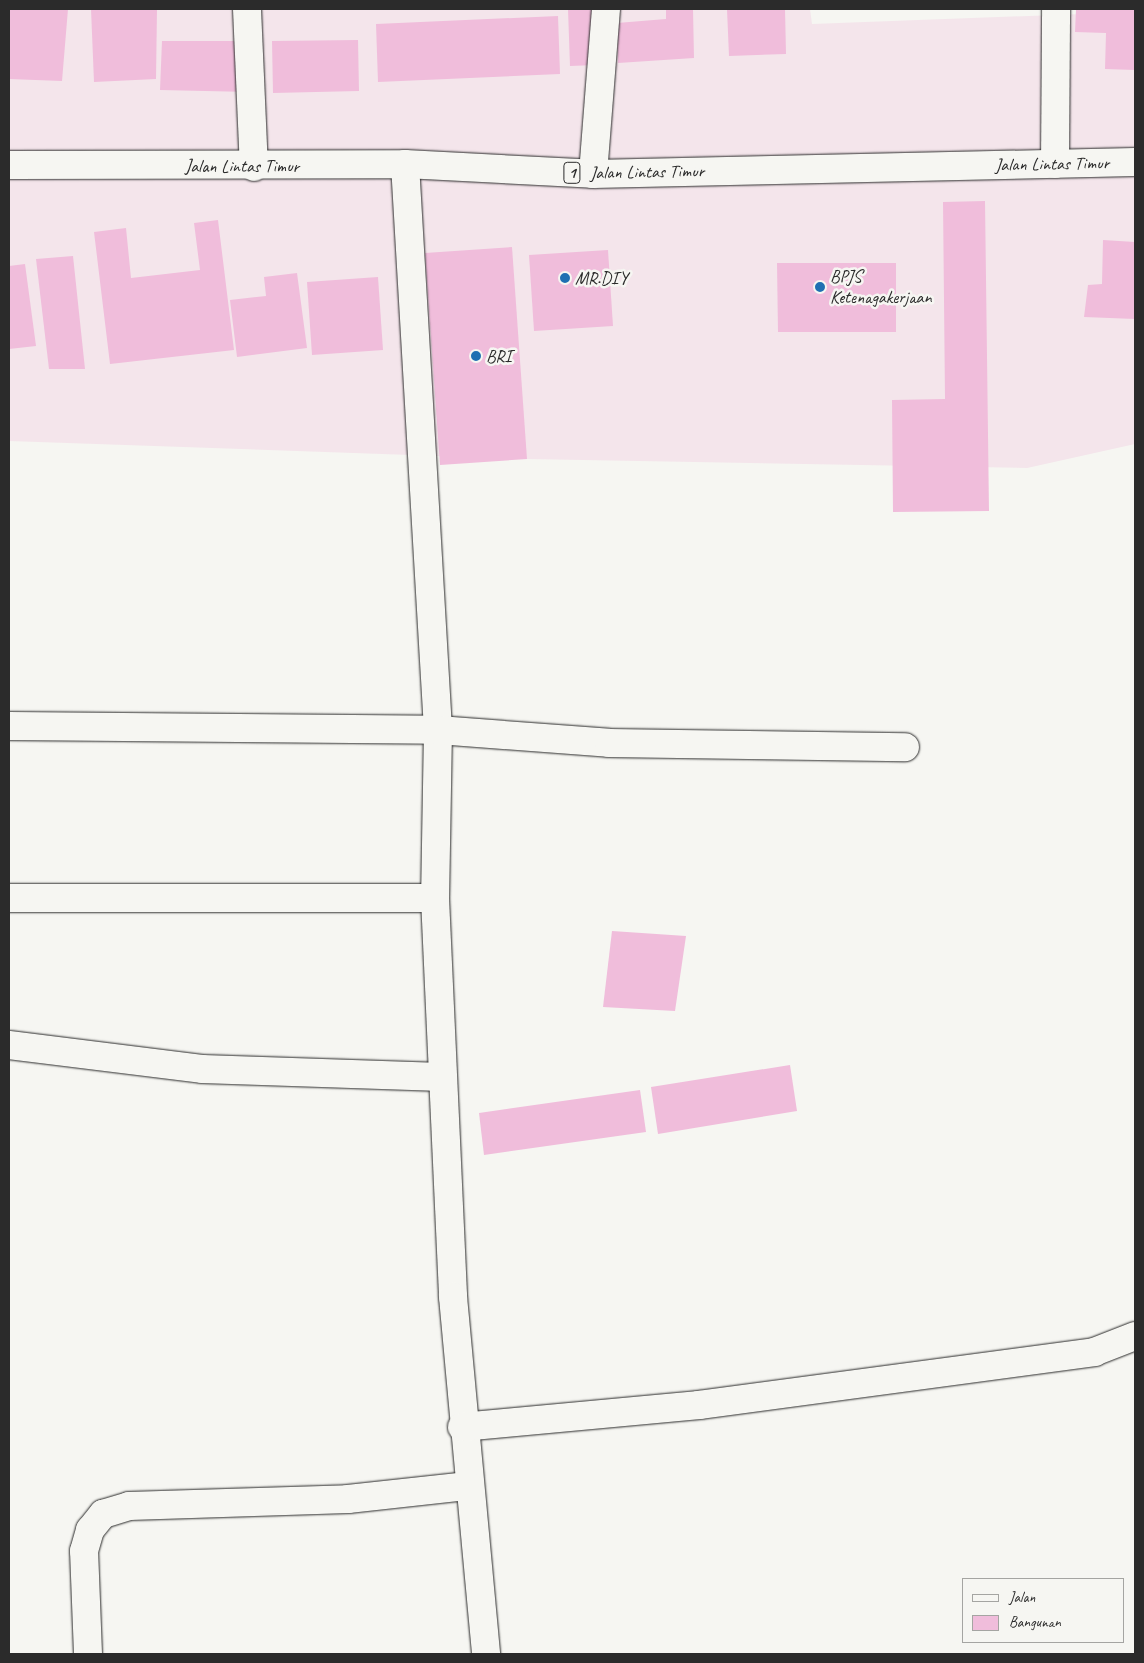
<!DOCTYPE html>
<style>
body{margin:0}
#map{position:relative;width:1144px;height:1663px;overflow:hidden;background:#f6f6f2;font-family:Caveat,sans-serif}
div>[style]{position:absolute}
[style*='--x']{left:calc(var(--x)*1px);top:calc(var(--y)*1px);width:calc(var(--w)*1px);rotate:calc(var(--a)*1deg)}
.built>*{inset:0;background:#f4e5eb}
.building>*{inset:0;background:#f0bddb}
.roads{filter:drop-shadow(0 0 1px #2b2b2b) drop-shadow(0 0 1px #2b2b2b)}
.minor>*{height:28px;margin:-14px;padding:0 14px;transform-origin:14px;border-radius:14px;background:#f6f6f2}
.highway>*{height:28px;margin:-14px;padding:0 14px;transform-origin:14px;border-radius:14px;background:#f6f6f2}
.dots>*{width:14px;height:14px;translate:-50% -50%;box-sizing:border-box;border:2px solid #f6f6f2;border-radius:50%}
span{translate:-50% -50%;white-space:nowrap;text-align:center;line-height:1.15;-webkit-text-stroke:5px #f6f6f2;paint-order:stroke}
.shield-label span{padding:1px 4px;background:#f6f6f2;border:1px solid;border-radius:4px;-webkit-text-stroke-width:0}
.shield-label{font-size:16px;color:#2b2b2b;font-weight:700}
.street-label{font-size:18px;color:#2b2b2b}
.poi-label{font-size:18px;color:#2b2b2b}
.left{translate:0 -50%;text-align:left}
.frame{position:absolute;inset:0;border:10px solid #2b2b2b;pointer-events:none}
.legend{position:absolute;left:962px;top:1578px;width:162px;height:65px;box-sizing:border-box;background:#f6f6f2;border:1px solid #a5a5a2;margin:0;padding:6px 9px;list-style:none;font-size:15px;color:#2b2b2b}
.legend li{display:flex;align-items:center;gap:10px;height:25px}
.legend b{width:25px;border:1px solid #a5a5a2}
</style>
<div id="map">
<div class="built">
<div style="clip-path:polygon(9px 9px,810px 9px,812px 24px,1135px 12px,1135px 444px,1027px 468px,527px 459px,9px 441px)"></div>
</div>
<div class="building">
<div style="clip-path:polygon(9px 9px,68px 9px,62px 81px,9px 79px)"></div>
<div style="clip-path:polygon(91px 9px,157px 9px,156px 79px,94px 82px)"></div>
<div style="clip-path:polygon(568px 9px,595px 9px,596px 65px,570px 66px)"></div>
<div style="clip-path:polygon(666px 9px,693px 9px,694px 58px,618px 63px,617px 23px,666px 19px)"></div>
<div style="clip-path:polygon(727px 9px,785px 9px,786px 54px,729px 56px)"></div>
<div style="clip-path:polygon(1076px 9px,1135px 9px,1135px 70px,1105px 69px,1106px 33px,1075px 32px)"></div>
<div style="clip-path:polygon(558px 16px,560px 74px,378px 82px,376px 24px)"></div>
<div style="clip-path:polygon(358px 40px,359px 91px,273px 93px,272px 41px)"></div>
<div style="clip-path:polygon(162px 41px,248px 41px,250px 92px,160px 90px)"></div>
<div style="clip-path:polygon(985px 201px,989px 511px,893px 512px,892px 400px,945px 399px,943px 202px)"></div>
<div style="clip-path:polygon(218px 220px,234px 350px,110px 364px,94px 232px,126px 228px,131px 278px,200px 270px,194px 223px)"></div>
<div style="clip-path:polygon(1103px 240px,1135px 242px,1135px 319px,1084px 317px,1088px 285px,1102px 284px)"></div>
<div style="clip-path:polygon(512px 247px,527px 459px,440px 465px,425px 253px)"></div>
<div style="clip-path:polygon(608px 250px,613px 326px,534px 331px,529px 255px)"></div>
<div style="clip-path:polygon(73px 256px,85px 369px,49px 369px,36px 259px)"></div>
<div style="clip-path:polygon(777px 263px,896px 263px,896px 332px,778px 332px)"></div>
<div style="clip-path:polygon(25px 264px,36px 346px,9px 349px,9px 266px)"></div>
<div style="clip-path:polygon(297px 273px,307px 348px,237px 357px,230px 300px,266px 296px,264px 277px)"></div>
<div style="clip-path:polygon(378px 277px,383px 350px,312px 355px,307px 282px)"></div>
<div style="clip-path:polygon(612px 931px,686px 936px,675px 1011px,603px 1007px)"></div>
<div style="clip-path:polygon(790px 1065px,797px 1111px,658px 1134px,651px 1087px)"></div>
<div style="clip-path:polygon(640px 1090px,646px 1132px,484px 1155px,479px 1113px)"></div>
</div>
<div class="roads">
<div class="minor">
<div style="--x:247;--y:9;--w:158;--a:87.5"></div>
<div style="--x:405;--y:164;--w:567;--a:86.66"></div>
<div style="--x:438;--y:730;--w:168;--a:91"></div>
<div style="--x:435;--y:898;--w:399;--a:87.4"></div>
<div style="--x:453;--y:1297;--w:359;--a:84.7"></div>
<div style="--x:1055;--y:164;--w:155;--a:-89.6"></div>
<div style="--x:593;--y:174;--w:166;--a:-85.5"></div>
<div style="--x:9;--y:726;--w:429;--a:0.5"></div>
<div style="--x:438;--y:730;--w:171;--a:4.3"></div>
<div style="--x:609;--y:743;--w:296;--a:0.8"></div>
<div style="--x:9;--y:898;--w:426;--a:0"></div>
<div style="--x:9;--y:1045;--w:194;--a:7.1"></div>
<div style="--x:202;--y:1069;--w:240;--a:1.9"></div>
<div style="--x:462;--y:1427;--w:238;--a:-5.3"></div>
<div style="--x:699;--y:1405;--w:399;--a:-7.6"></div>
<div style="--x:1094;--y:1352;--w:44;--a:-21.3"></div>
<div style="--x:88;--y:1654;--w:103;--a:-92.2"></div>
<div style="--x:84;--y:1551;--w:22;--a:-74"></div>
<div style="--x:90;--y:1530;--w:21;--a:-51"></div>
<div style="--x:103;--y:1514;--w:27;--a:-17"></div>
<div style="--x:129;--y:1506;--w:219;--a:-1.8"></div>
<div style="--x:348;--y:1499;--w:121;--a:-6.2"></div>
</div>
<div class="highway">
<div style="--x:9;--y:165;--w:396;--a:-0.1"></div>
<div style="--x:405;--y:164;--w:188;--a:3"></div>
<div style="--x:593;--y:174;--w:542;--a:-1.27"></div>
</div>
</div>
<div class="dots">
<div style="left:565px;top:278px;background:#1f6fb2"></div>
<div style="left:820px;top:287px;background:#1f6fb2"></div>
<div style="left:476px;top:356px;background:#1f6fb2"></div>
</div>
<div class="shield-label">
<span style="left:572px;top:173px">1</span>
</div>
<div class="street-label">
<span style="left:1052px;top:164px;rotate:-1deg">Jalan Lintas Timur</span>
<span style="left:242px;top:166px">Jalan Lintas Timur</span>
<span style="left:647px;top:172px;rotate:-1deg">Jalan Lintas Timur</span>
</div>
<div class="poi-label">
<span class="left" style="left:830px;top:287px">BPJS<br>Ketenagakerjaan</span>
<span class="left" style="left:575px;top:278px">MR.DIY</span>
<span class="left" style="left:486px;top:356px">BRI</span>
</div>
<div class="frame"></div>
<ul class="legend">
<li><b style="height:6px;background:#f6f6f2"></b>Jalan</li>
<li><b style="height:14px;background:#f0bddb"></b>Bangunan</li>
</ul>
</div>
